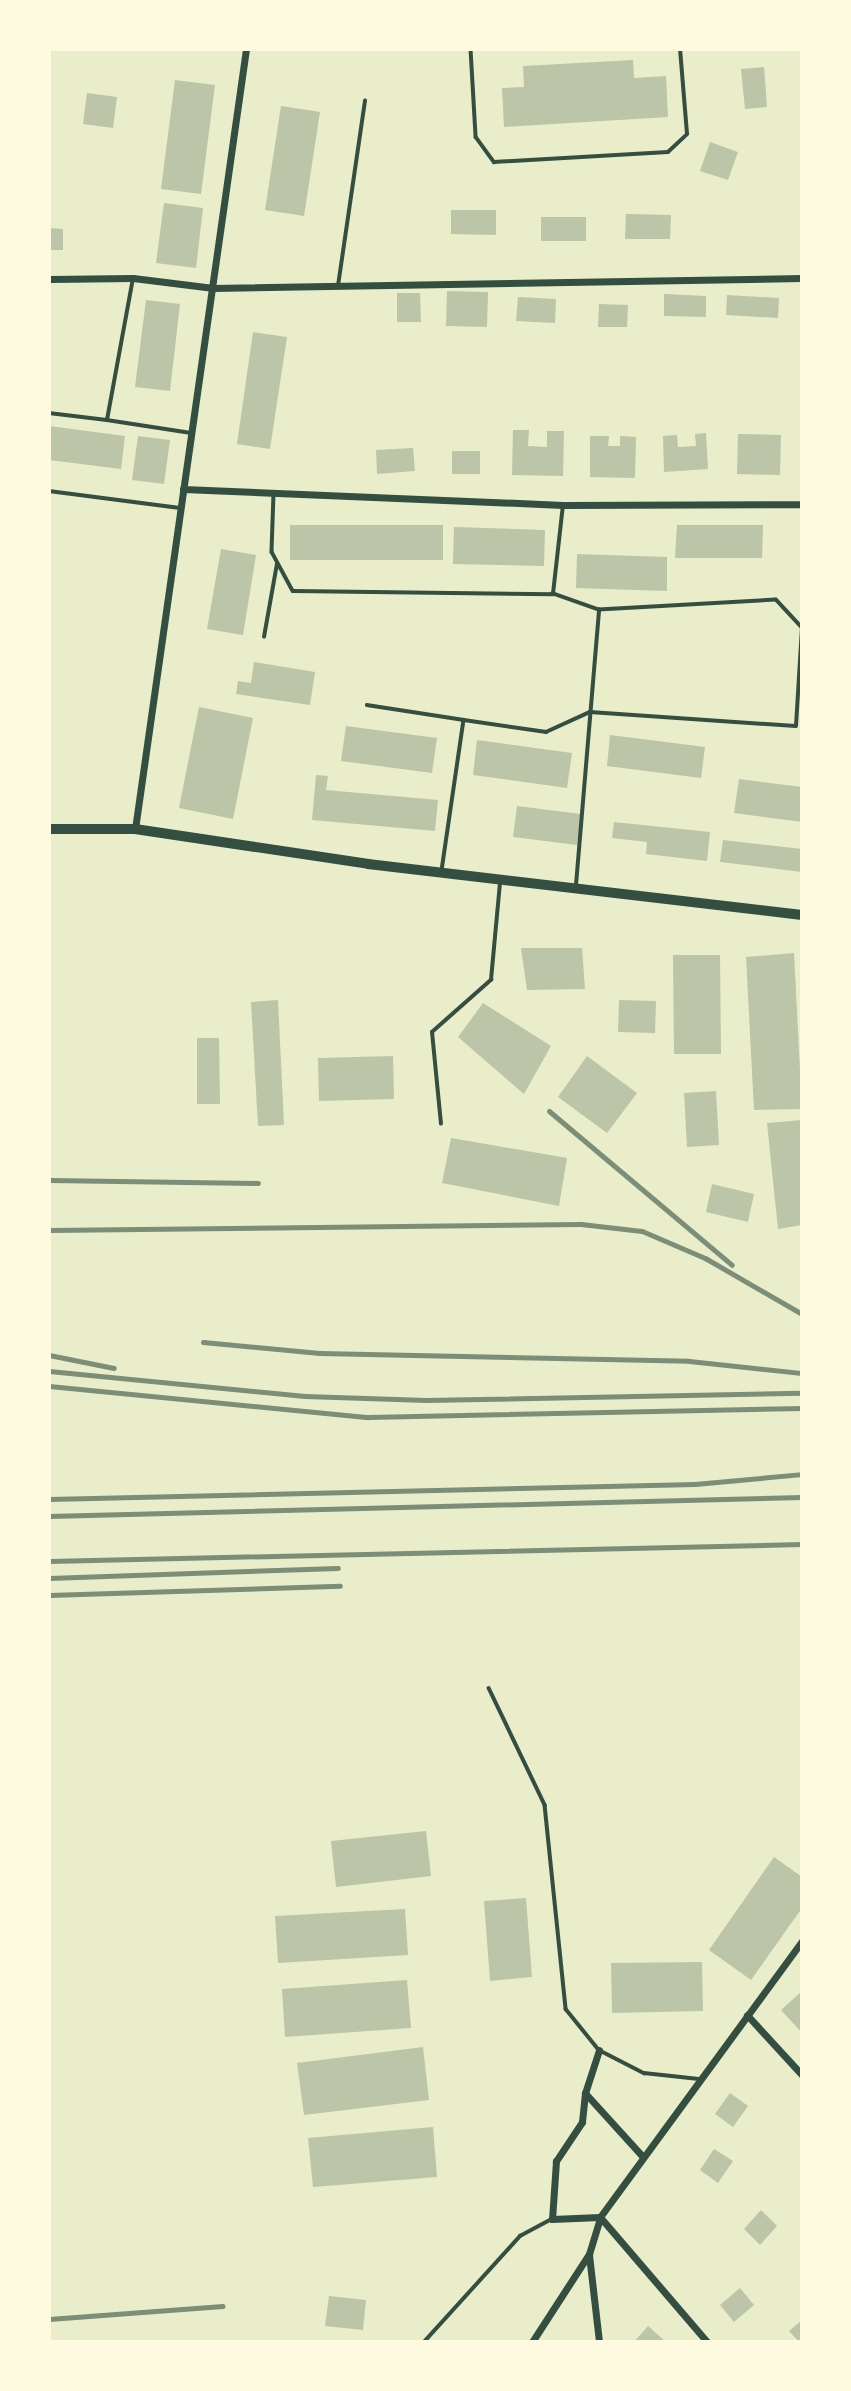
<!DOCTYPE html>
<style>
body{margin:0}
#map{position:relative;width:851px;height:2391px;overflow:hidden;background:#e9edc9;font-family:"Fira Sans",sans-serif}
div>[style]{position:absolute}
[style*='--x']{left:calc(var(--x)*1px);top:calc(var(--y)*1px);width:calc(var(--w)*1px);rotate:calc(var(--a)*1deg)}
.building>*{inset:0;background:#bcc5a7}
.service>*{height:3.5px;margin:-1.75px;padding:0 1.75px;transform-origin:1.75px;border-radius:1.75px;background:#344e41}
.minor>*{height:7px;margin:-3.5px;padding:0 3.5px;transform-origin:3.5px;border-radius:3.5px;background:#344e41}
.secondary>*{height:10px;margin:-5px;padding:0 5px;transform-origin:5px;border-radius:5px;background:#344e41}
.rail>*{height:5px;margin:-2.5px;padding:0 2.5px;transform-origin:2.5px;border-radius:2.5px;background:#7c8e77}
span{translate:-50% -50%;white-space:nowrap;text-align:center;line-height:1.15;-webkit-text-stroke:5px #fefae0;paint-order:stroke}
.frame{position:absolute;inset:0;border:51px solid #fefae0;pointer-events:none}
</style>
<div id="map">
<div class="building">
<div style="clip-path:polygon(633px 60px,634px 78px,666px 76px,668px 117px,504px 127px,502px 88px,524px 87px,523px 66px)"></div>
<div style="clip-path:polygon(764px 67px,767px 107px,745px 109px,741px 69px)"></div>
<div style="clip-path:polygon(175px 80px,215px 85px,201px 194px,161px 189px)"></div>
<div style="clip-path:polygon(87px 93px,117px 97px,113px 128px,83px 124px)"></div>
<div style="clip-path:polygon(281px 106px,320px 112px,304px 216px,265px 210px)"></div>
<div style="clip-path:polygon(710px 142px,738px 152px,728px 180px,700px 171px)"></div>
<div style="clip-path:polygon(164px 203px,203px 208px,196px 268px,156px 263px)"></div>
<div style="clip-path:polygon(451px 210px,496px 210px,496px 235px,451px 234px)"></div>
<div style="clip-path:polygon(626px 214px,671px 215px,670px 239px,625px 239px)"></div>
<div style="clip-path:polygon(541px 217px,586px 217px,586px 241px,541px 241px)"></div>
<div style="clip-path:polygon(49px 228px,63px 229px,63px 250px,49px 250px)"></div>
<div style="clip-path:polygon(447px 291px,488px 292px,487px 327px,446px 326px)"></div>
<div style="clip-path:polygon(397px 293px,420px 293px,421px 322px,397px 322px)"></div>
<div style="clip-path:polygon(664px 294px,706px 296px,706px 317px,664px 316px)"></div>
<div style="clip-path:polygon(727px 295px,779px 298px,778px 318px,726px 315px)"></div>
<div style="clip-path:polygon(518px 297px,556px 299px,555px 323px,516px 321px)"></div>
<div style="clip-path:polygon(146px 300px,180px 304px,170px 391px,135px 387px)"></div>
<div style="clip-path:polygon(599px 304px,628px 305px,627px 327px,598px 327px)"></div>
<div style="clip-path:polygon(253px 332px,287px 337px,270px 449px,237px 444px)"></div>
<div style="clip-path:polygon(49px 426px,125px 436px,121px 469px,49px 460px)"></div>
<div style="clip-path:polygon(513px 430px,529px 430px,528px 446px,547px 447px,547px 431px,564px 431px,563px 476px,512px 475px)"></div>
<div style="clip-path:polygon(706px 433px,708px 469px,664px 472px,663px 436px,677px 435px,678px 447px,696px 446px,695px 434px)"></div>
<div style="clip-path:polygon(738px 434px,781px 435px,780px 475px,737px 474px)"></div>
<div style="clip-path:polygon(138px 436px,170px 440px,164px 484px,132px 480px)"></div>
<div style="clip-path:polygon(590px 436px,609px 436px,608px 446px,620px 446px,620px 436px,636px 437px,635px 478px,590px 477px)"></div>
<div style="clip-path:polygon(413px 448px,415px 471px,377px 474px,376px 450px)"></div>
<div style="clip-path:polygon(452px 451px,480px 451px,480px 474px,452px 474px)"></div>
<div style="clip-path:polygon(290px 525px,443px 525px,443px 560px,290px 560px)"></div>
<div style="clip-path:polygon(677px 525px,763px 525px,762px 558px,675px 558px)"></div>
<div style="clip-path:polygon(454px 527px,545px 530px,544px 566px,453px 564px)"></div>
<div style="clip-path:polygon(221px 549px,256px 555px,243px 635px,207px 629px)"></div>
<div style="clip-path:polygon(577px 554px,667px 557px,667px 591px,576px 588px)"></div>
<div style="clip-path:polygon(254px 662px,315px 672px,310px 705px,236px 694px,238px 681px,251px 683px)"></div>
<div style="clip-path:polygon(199px 707px,253px 718px,233px 819px,179px 808px)"></div>
<div style="clip-path:polygon(346px 726px,437px 738px,432px 773px,341px 761px)"></div>
<div style="clip-path:polygon(610px 735px,705px 747px,701px 778px,607px 766px)"></div>
<div style="clip-path:polygon(477px 740px,572px 753px,567px 788px,473px 775px)"></div>
<div style="clip-path:polygon(316px 775px,328px 776px,326px 790px,438px 800px,435px 831px,312px 820px)"></div>
<div style="clip-path:polygon(739px 779px,802px 787px,802px 822px,734px 813px)"></div>
<div style="clip-path:polygon(517px 806px,581px 814px,577px 845px,513px 837px)"></div>
<div style="clip-path:polygon(614px 822px,710px 832px,707px 861px,646px 854px,647px 842px,612px 838px)"></div>
<div style="clip-path:polygon(723px 840px,802px 849px,802px 872px,720px 862px)"></div>
<div style="clip-path:polygon(521px 948px,582px 948px,585px 989px,527px 990px)"></div>
<div style="clip-path:polygon(794px 953px,802px 1109px,754px 1110px,746px 957px)"></div>
<div style="clip-path:polygon(673px 955px,720px 955px,721px 1054px,674px 1054px)"></div>
<div style="clip-path:polygon(278px 1000px,284px 1125px,258px 1126px,251px 1002px)"></div>
<div style="clip-path:polygon(619px 1000px,656px 1001px,655px 1033px,618px 1032px)"></div>
<div style="clip-path:polygon(483px 1003px,551px 1046px,524px 1094px,458px 1037px)"></div>
<div style="clip-path:polygon(197px 1038px,219px 1038px,220px 1104px,197px 1104px)"></div>
<div style="clip-path:polygon(393px 1056px,394px 1099px,319px 1101px,318px 1058px)"></div>
<div style="clip-path:polygon(587px 1056px,637px 1093px,607px 1133px,558px 1097px)"></div>
<div style="clip-path:polygon(716px 1091px,719px 1145px,687px 1147px,684px 1093px)"></div>
<div style="clip-path:polygon(802px 1120px,802px 1225px,778px 1229px,767px 1123px)"></div>
<div style="clip-path:polygon(451px 1138px,567px 1158px,559px 1206px,442px 1183px)"></div>
<div style="clip-path:polygon(712px 1184px,754px 1194px,748px 1222px,706px 1212px)"></div>
<div style="clip-path:polygon(426px 1831px,431px 1876px,336px 1887px,331px 1841px)"></div>
<div style="clip-path:polygon(774px 1857px,802px 1877px,802px 1908px,751px 1980px,709px 1950px)"></div>
<div style="clip-path:polygon(526px 1898px,532px 1977px,490px 1981px,484px 1901px)"></div>
<div style="clip-path:polygon(405px 1909px,408px 1955px,278px 1963px,275px 1916px)"></div>
<div style="clip-path:polygon(702px 1962px,703px 2011px,612px 2013px,611px 1963px)"></div>
<div style="clip-path:polygon(407px 1980px,411px 2028px,285px 2037px,282px 1989px)"></div>
<div style="clip-path:polygon(802px 1991px,802px 2033px,781px 2010px)"></div>
<div style="clip-path:polygon(423px 2047px,429px 2100px,304px 2115px,297px 2063px)"></div>
<div style="clip-path:polygon(730px 2093px,748px 2106px,733px 2127px,715px 2114px)"></div>
<div style="clip-path:polygon(433px 2127px,437px 2177px,313px 2187px,308px 2138px)"></div>
<div style="clip-path:polygon(714px 2149px,733px 2161px,718px 2183px,700px 2170px)"></div>
<div style="clip-path:polygon(761px 2210px,777px 2226px,760px 2245px,744px 2229px)"></div>
<div style="clip-path:polygon(740px 2288px,754px 2305px,734px 2322px,720px 2305px)"></div>
<div style="clip-path:polygon(329px 2296px,366px 2300px,363px 2330px,325px 2326px)"></div>
<div style="clip-path:polygon(802px 2320px,802px 2342px,799px 2342px,789px 2331px)"></div>
<div style="clip-path:polygon(648px 2326px,666px 2342px,634px 2342px)"></div>
</div>
<div class="service">
<div style="--x:471;--y:49;--w:88;--a:86.7"></div>
<div style="--x:476;--y:137;--w:31;--a:54"></div>
<div style="--x:494;--y:162;--w:174;--a:-3.3"></div>
<div style="--x:668;--y:152;--w:26;--a:-43"></div>
<div style="--x:687;--y:134;--w:85;--a:-94.7"></div>
<div style="--x:338;--y:286;--w:187;--a:-81.7"></div>
<div style="--x:49;--y:413;--w:58;--a:6.9"></div>
<div style="--x:107;--y:420;--w:144;--a:-79.6"></div>
<div style="--x:107;--y:420;--w:85;--a:8.8"></div>
<div style="--x:49;--y:491;--w:132;--a:7.4"></div>
<div style="--x:274;--y:494;--w:58;--a:92"></div>
<div style="--x:272;--y:552;--w:44;--a:61.7"></div>
<div style="--x:293;--y:591;--w:260;--a:0.7"></div>
<div style="--x:264;--y:637;--w:74;--a:-79.9"></div>
<div style="--x:367;--y:705;--w:98;--a:8.8"></div>
<div style="--x:464;--y:720;--w:152;--a:98.3"></div>
<div style="--x:464;--y:720;--w:83;--a:8.3"></div>
<div style="--x:546;--y:732;--w:48;--a:-24.4"></div>
<div style="--x:590;--y:712;--w:206;--a:3.9"></div>
<div style="--x:796;--y:726;--w:98;--a:-86.5"></div>
<div style="--x:802;--y:628;--w:38;--a:-133"></div>
<div style="--x:776;--y:600;--w:177;--a:176.8"></div>
<div style="--x:599;--y:610;--w:49;--a:-160.8"></div>
<div style="--x:553;--y:594;--w:90;--a:-83.6"></div>
<div style="--x:576;--y:885;--w:276;--a:-85.2"></div>
<div style="--x:441;--y:1124;--w:92;--a:-95.6"></div>
<div style="--x:432;--y:1032;--w:79;--a:-41.4"></div>
<div style="--x:491;--y:980;--w:97;--a:-84.7"></div>
<div style="--x:489;--y:1688;--w:130;--a:64.4"></div>
<div style="--x:545;--y:1805;--w:205;--a:84.1"></div>
<div style="--x:566;--y:2009;--w:53;--a:51.2"></div>
<div style="--x:599;--y:2050;--w:51;--a:27.1"></div>
<div style="--x:644;--y:2073;--w:55;--a:6.2"></div>
<div style="--x:424;--y:2342;--w:143;--a:-47.8"></div>
<div style="--x:520;--y:2236;--w:36;--a:-28"></div>
</div>
<div class="minor">
<div style="--x:49;--y:279;--w:84;--a:-0.7"></div>
<div style="--x:133;--y:278;--w:81;--a:7.1"></div>
<div style="--x:213;--y:288;--w:589;--a:-0.97"></div>
<div style="--x:183;--y:489;--w:380;--a:2.4"></div>
<div style="--x:563;--y:505;--w:239;--a:-0.2"></div>
<div style="--x:135;--y:829;--w:788;--a:-81.9"></div>
<div style="--x:747;--y:2015;--w:81;--a:47.5"></div>
<div style="--x:599;--y:2050;--w:45;--a:108"></div>
<div style="--x:585;--y:2093;--w:86;--a:47.8"></div>
<div style="--x:585;--y:2093;--w:29;--a:96"></div>
<div style="--x:582;--y:2122;--w:47;--a:123.7"></div>
<div style="--x:556;--y:2161;--w:58;--a:93.9"></div>
<div style="--x:552;--y:2219;--w:48;--a:-2.4"></div>
<div style="--x:600;--y:2217;--w:342;--a:-53.8"></div>
<div style="--x:589;--y:2255;--w:88;--a:83.4"></div>
<div style="--x:532;--y:2342;--w:105;--a:-57.1"></div>
<div style="--x:589;--y:2254;--w:39;--a:-73"></div>
<div style="--x:600;--y:2217;--w:165;--a:49.4"></div>
</div>
<div class="secondary">
<div style="--x:49;--y:829;--w:86;--a:0"></div>
<div style="--x:135;--y:829;--w:236;--a:8.5"></div>
<div style="--x:368;--y:864;--w:437;--a:6.7"></div>
</div>
<div class="rail">
<div style="--x:549;--y:1111;--w:239;--a:40.1"></div>
<div style="--x:49;--y:1180;--w:209;--a:0.8"></div>
<div style="--x:49;--y:1230;--w:532;--a:-0.65"></div>
<div style="--x:581;--y:1224;--w:61;--a:6.5"></div>
<div style="--x:642;--y:1231;--w:69;--a:23.2"></div>
<div style="--x:705;--y:1258;--w:112;--a:30"></div>
<div style="--x:203;--y:1342;--w:117;--a:5.4"></div>
<div style="--x:319;--y:1353;--w:370;--a:1.2"></div>
<div style="--x:689;--y:1361;--w:114;--a:6.1"></div>
<div style="--x:49;--y:1355;--w:66;--a:11.3"></div>
<div style="--x:49;--y:1371;--w:257;--a:5.6"></div>
<div style="--x:305;--y:1396;--w:121;--a:1.9"></div>
<div style="--x:426;--y:1400;--w:376;--a:-1.1"></div>
<div style="--x:49;--y:1386;--w:321;--a:5.6"></div>
<div style="--x:368;--y:1417;--w:434;--a:-1.2"></div>
<div style="--x:49;--y:1499;--w:646;--a:-1.33"></div>
<div style="--x:695;--y:1484;--w:107;--a:-5.3"></div>
<div style="--x:49;--y:1516;--w:753;--a:-1.45"></div>
<div style="--x:49;--y:1561;--w:753;--a:-1.29"></div>
<div style="--x:49;--y:1578;--w:289;--a:-2"></div>
<div style="--x:49;--y:1595;--w:291;--a:-1.8"></div>
<div style="--x:49;--y:2319;--w:174;--a:-4.3"></div>
</div>
<div class="frame"></div>
</div>
